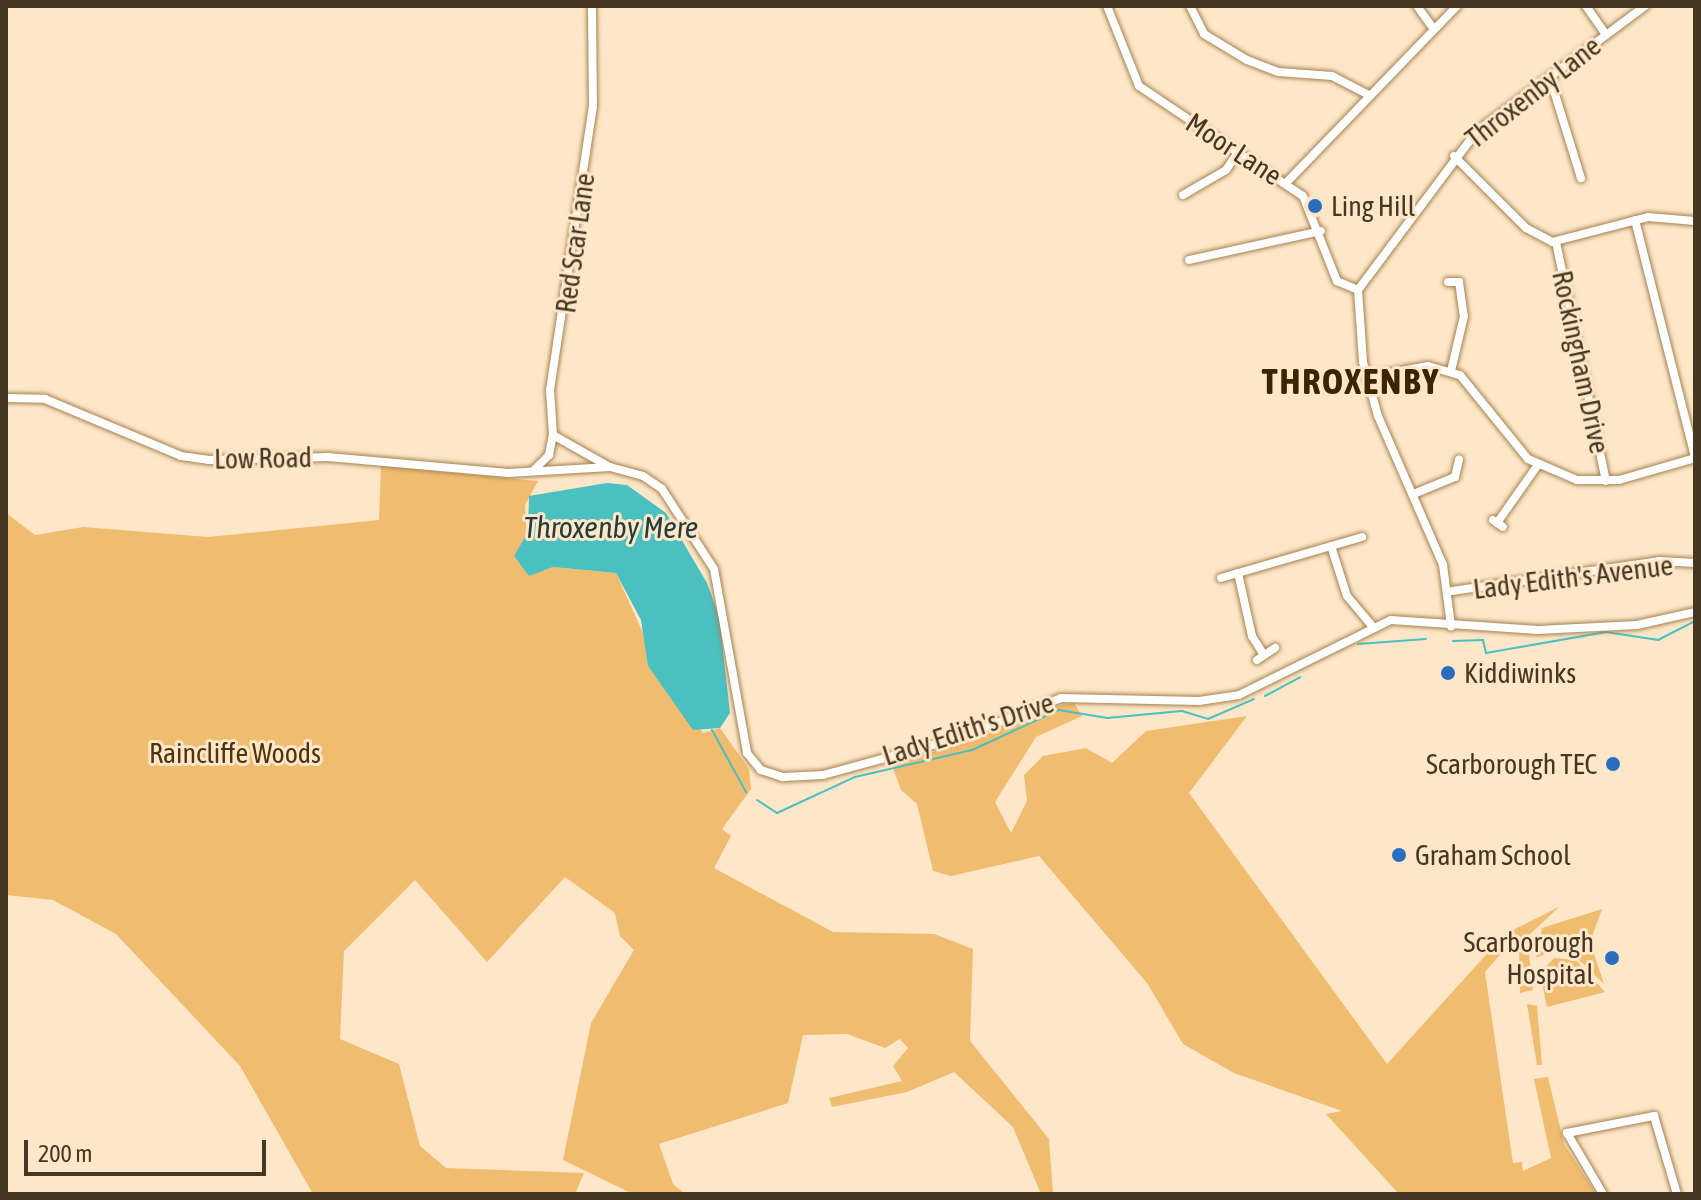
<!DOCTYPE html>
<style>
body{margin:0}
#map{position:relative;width:1701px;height:1200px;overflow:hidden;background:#fee7c8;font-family:"Asap Condensed",sans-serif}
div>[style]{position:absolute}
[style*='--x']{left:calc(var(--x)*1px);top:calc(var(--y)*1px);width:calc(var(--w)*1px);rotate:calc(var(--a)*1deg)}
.green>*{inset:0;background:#f0bc70}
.water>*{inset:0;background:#4ac0c0}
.stream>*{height:2px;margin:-1px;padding:0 1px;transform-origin:1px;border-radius:1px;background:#4ac0c0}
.roads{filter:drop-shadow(0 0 2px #a48250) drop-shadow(0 0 2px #a48250)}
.street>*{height:8px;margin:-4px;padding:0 4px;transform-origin:4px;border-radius:4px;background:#fff}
.dots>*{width:22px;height:22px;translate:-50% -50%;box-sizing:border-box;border:4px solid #fee7c8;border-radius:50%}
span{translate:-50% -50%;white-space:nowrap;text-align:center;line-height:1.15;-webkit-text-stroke:6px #fee7c8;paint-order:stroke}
.street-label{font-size:28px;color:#463722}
.poi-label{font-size:28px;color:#463722}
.left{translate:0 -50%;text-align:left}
.right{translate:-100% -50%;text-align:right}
.park-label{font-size:28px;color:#4d340c}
.water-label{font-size:30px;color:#243e3e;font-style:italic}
.district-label{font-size:36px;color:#3c2500;font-weight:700;letter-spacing:2px}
.frame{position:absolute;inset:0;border:8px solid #463722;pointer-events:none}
.scale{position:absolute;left:24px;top:1140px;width:242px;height:36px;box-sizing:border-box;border:4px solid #463722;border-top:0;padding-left:10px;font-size:24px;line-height:28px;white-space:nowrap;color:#463722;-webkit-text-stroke:6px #fee7c8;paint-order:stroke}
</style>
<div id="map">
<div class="green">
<div style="clip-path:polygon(381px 466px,538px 481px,525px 505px,529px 575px,553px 567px,616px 573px,649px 646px,648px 666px,703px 733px,720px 728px,749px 769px,751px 789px,722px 829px,731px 836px,714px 868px,833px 932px,934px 934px,973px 949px,970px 1041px,1049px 1139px,1053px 1194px,1041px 1194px,1013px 1127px,954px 1072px,907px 1092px,832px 1107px,829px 1098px,902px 1081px,893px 1066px,908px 1048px,900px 1039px,885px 1048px,847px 1034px,803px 1035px,788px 1103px,659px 1144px,673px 1184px,685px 1194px,633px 1194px,563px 1160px,591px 1023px,634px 950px,620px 936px,615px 913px,565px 877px,487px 962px,415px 880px,344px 951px,340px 1039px,399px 1064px,420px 1146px,446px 1168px,584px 1173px,575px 1194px,313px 1194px,240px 1066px,116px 934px,53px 900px,6px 895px,6px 513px,35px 535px,83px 527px,208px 537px,379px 520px)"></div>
<div style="clip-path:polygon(1074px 703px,1082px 716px,1036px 737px,995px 802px,1011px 833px,1027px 801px,1024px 775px,1043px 756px,1086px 748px,1112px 763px,1146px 731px,1247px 716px,1189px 793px,1387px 1064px,1505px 934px,1559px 907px,1527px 937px,1533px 990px,1520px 993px,1519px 948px,1505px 949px,1485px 972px,1513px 1163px,1522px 1162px,1523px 1171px,1551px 1158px,1534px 1079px,1548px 1077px,1564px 1144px,1596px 1194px,1399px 1194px,1326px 1114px,1342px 1111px,1234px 1073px,1183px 1044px,1147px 983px,1039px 856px,951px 876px,933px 871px,917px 804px,901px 790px,891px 763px,974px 741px,1034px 710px)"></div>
<div style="clip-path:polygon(1602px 909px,1590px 942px,1604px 984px,1579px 960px,1576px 941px,1536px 958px,1542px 928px)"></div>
<div style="clip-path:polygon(1554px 958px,1576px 960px,1605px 992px,1547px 1007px,1540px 973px)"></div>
<div style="clip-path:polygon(1527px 1004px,1537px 1006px,1542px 1065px,1537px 1065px)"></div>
</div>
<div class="water">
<div style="clip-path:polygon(607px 483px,627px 485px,666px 513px,707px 583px,719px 616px,730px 713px,720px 728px,693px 730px,648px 666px,641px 620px,616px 573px,553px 567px,529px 576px,514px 556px,528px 532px,529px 496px)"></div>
</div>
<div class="stream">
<div style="--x:1453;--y:641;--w:30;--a:-2"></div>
<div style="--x:1483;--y:640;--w:13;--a:77"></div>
<div style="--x:1486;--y:653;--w:122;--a:-9.9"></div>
<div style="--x:1606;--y:632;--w:53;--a:8.7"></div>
<div style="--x:1658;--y:640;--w:42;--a:-27.2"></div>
<div style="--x:1358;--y:644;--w:68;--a:-4.2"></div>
<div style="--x:1265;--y:696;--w:40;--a:-28"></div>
<div style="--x:712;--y:730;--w:71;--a:61.3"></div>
<div style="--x:757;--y:800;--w:24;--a:33"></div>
<div style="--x:777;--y:813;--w:86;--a:-24.8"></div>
<div style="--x:855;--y:777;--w:120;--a:-13"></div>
<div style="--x:972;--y:750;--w:96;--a:-24.7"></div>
<div style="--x:1059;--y:710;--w:49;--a:9.5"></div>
<div style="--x:1107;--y:718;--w:75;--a:-5.3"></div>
<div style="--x:1182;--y:711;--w:27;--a:17"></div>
<div style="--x:1208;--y:719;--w:50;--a:-23.5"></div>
</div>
<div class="roads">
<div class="street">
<div style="--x:1107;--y:6;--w:86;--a:68.2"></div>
<div style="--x:1139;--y:86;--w:197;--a:33.9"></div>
<div style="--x:1303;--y:196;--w:92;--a:68.2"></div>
<div style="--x:1337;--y:281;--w:23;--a:23"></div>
<div style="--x:1190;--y:6;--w:31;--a:63"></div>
<div style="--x:1204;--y:34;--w:50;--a:31.2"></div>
<div style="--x:1247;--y:60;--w:34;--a:21"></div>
<div style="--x:1279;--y:72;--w:53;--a:4.3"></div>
<div style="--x:1332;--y:76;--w:42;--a:27.2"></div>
<div style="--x:1417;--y:6;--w:24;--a:54"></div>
<div style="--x:1586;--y:6;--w:35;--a:55"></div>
<div style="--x:1550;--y:78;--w:105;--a:72.8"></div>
<div style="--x:1454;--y:156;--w:102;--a:45"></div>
<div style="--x:1526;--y:228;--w:30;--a:28"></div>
<div style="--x:1552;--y:242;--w:99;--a:-14.6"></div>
<div style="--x:1648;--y:217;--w:47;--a:4.9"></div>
<div style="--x:1286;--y:183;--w:246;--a:-46"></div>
<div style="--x:1183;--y:195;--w:50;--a:-30.2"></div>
<div style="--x:1226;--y:170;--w:22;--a:-56"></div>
<div style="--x:1635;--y:220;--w:244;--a:75.8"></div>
<div style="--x:1556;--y:242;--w:244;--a:78.2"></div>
<div style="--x:1189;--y:260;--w:135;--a:-12.4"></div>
<div style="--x:1448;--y:282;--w:11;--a:0"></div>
<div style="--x:1459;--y:282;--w:34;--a:82"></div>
<div style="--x:1464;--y:316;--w:57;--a:103.3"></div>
<div style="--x:1358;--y:290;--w:197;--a:-53.2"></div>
<div style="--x:1476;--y:132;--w:211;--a:-36.7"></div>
<div style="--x:1358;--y:290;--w:72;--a:86"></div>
<div style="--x:1363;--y:362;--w:56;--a:74.5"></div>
<div style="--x:1378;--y:416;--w:163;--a:66.4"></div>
<div style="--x:1443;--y:565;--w:62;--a:82.5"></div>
<div style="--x:1369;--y:377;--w:60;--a:-10.6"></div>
<div style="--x:1428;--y:366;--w:33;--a:16"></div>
<div style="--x:1460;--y:375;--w:108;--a:51"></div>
<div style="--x:1528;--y:459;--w:53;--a:23.2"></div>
<div style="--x:1577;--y:480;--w:42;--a:0"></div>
<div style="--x:1619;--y:480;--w:79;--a:-16.1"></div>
<div style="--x:6;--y:398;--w:39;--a:1"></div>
<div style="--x:45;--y:399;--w:147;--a:22.7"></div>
<div style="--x:181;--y:456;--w:27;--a:8"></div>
<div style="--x:208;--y:460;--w:120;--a:-1.4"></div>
<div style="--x:328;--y:457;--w:181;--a:5.1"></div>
<div style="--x:508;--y:473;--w:102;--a:-3.4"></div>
<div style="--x:610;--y:467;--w:34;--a:15"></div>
<div style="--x:643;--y:476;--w:23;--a:34"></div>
<div style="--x:662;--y:489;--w:95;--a:57"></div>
<div style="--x:714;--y:569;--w:187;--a:79.8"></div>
<div style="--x:747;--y:753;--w:22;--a:51"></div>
<div style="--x:761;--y:770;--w:23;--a:18"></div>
<div style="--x:783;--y:777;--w:40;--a:-2.9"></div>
<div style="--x:823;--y:775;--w:140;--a:-15.3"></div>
<div style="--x:958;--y:738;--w:110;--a:-21.2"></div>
<div style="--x:1061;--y:698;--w:138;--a:1.2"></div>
<div style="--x:1199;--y:701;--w:40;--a:-8.5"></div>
<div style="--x:1239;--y:695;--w:169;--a:-26.3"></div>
<div style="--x:1391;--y:620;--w:147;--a:3.9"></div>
<div style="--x:1538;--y:630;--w:99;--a:-2.9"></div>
<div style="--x:1637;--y:625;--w:59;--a:-12.6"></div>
<div style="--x:553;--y:435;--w:63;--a:29.4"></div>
<div style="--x:533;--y:471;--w:23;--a:-45"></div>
<div style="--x:549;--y:455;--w:20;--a:-79"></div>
<div style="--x:553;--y:435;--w:45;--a:-93.8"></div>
<div style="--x:550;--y:390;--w:286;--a:-81.4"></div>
<div style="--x:593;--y:107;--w:101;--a:-90.6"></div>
<div style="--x:1416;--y:493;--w:42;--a:-22.3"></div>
<div style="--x:1455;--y:477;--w:18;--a:-77"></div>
<div style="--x:1493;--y:520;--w:12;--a:35"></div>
<div style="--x:1497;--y:523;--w:70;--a:-54.9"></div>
<div style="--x:1331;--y:546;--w:52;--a:72.3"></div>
<div style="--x:1347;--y:596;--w:38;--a:50"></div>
<div style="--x:1238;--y:573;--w:65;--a:77.5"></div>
<div style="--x:1252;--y:636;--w:22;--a:58"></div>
<div style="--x:1221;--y:578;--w:147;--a:-16.2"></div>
<div style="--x:1452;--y:591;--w:209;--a:-8.2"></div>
<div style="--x:1659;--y:561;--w:36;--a:3"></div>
<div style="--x:1257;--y:660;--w:22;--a:-34"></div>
<div style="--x:1603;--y:1194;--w:71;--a:-120.5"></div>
<div style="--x:1567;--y:1133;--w:89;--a:-11.1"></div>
<div style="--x:1654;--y:1116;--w:81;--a:73.6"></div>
</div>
</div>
<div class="dots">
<div style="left:1315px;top:206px;background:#2a6dbf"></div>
<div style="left:1448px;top:673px;background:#2a6dbf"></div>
<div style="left:1613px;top:764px;background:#2a6dbf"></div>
<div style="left:1399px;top:855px;background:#2a6dbf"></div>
<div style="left:1612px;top:958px;background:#2a6dbf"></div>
</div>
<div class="street-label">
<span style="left:1533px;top:92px;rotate:-38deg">Throxenby Lane</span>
<span style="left:1234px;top:149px;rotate:33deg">Moor Lane</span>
<span style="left:575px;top:243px;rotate:-82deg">Red Scar Lane</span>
<span style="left:1581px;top:362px;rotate:78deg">Rockingham Drive</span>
<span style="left:263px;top:458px;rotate:-1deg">Low Road</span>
<span style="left:1573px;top:577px;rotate:-7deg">Lady Edith's Avenue</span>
<span style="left:968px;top:729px;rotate:-18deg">Lady Edith's Drive</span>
</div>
<div class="poi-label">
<span class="left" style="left:1331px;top:206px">Ling Hill</span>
<span class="left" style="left:1464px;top:673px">Kiddiwinks</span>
<span class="right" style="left:1597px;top:764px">Scarborough TEC</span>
<span class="left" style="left:1415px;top:855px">Graham School</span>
<span class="right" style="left:1594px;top:958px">Scarborough<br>Hospital</span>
</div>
<div class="park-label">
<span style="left:235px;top:753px">Raincliffe Woods</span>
</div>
<div class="water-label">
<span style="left:611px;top:527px">Throxenby Mere</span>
</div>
<div class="district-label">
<span style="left:1351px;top:382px">THROXENBY</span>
</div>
<div class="frame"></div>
<div class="scale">200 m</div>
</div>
